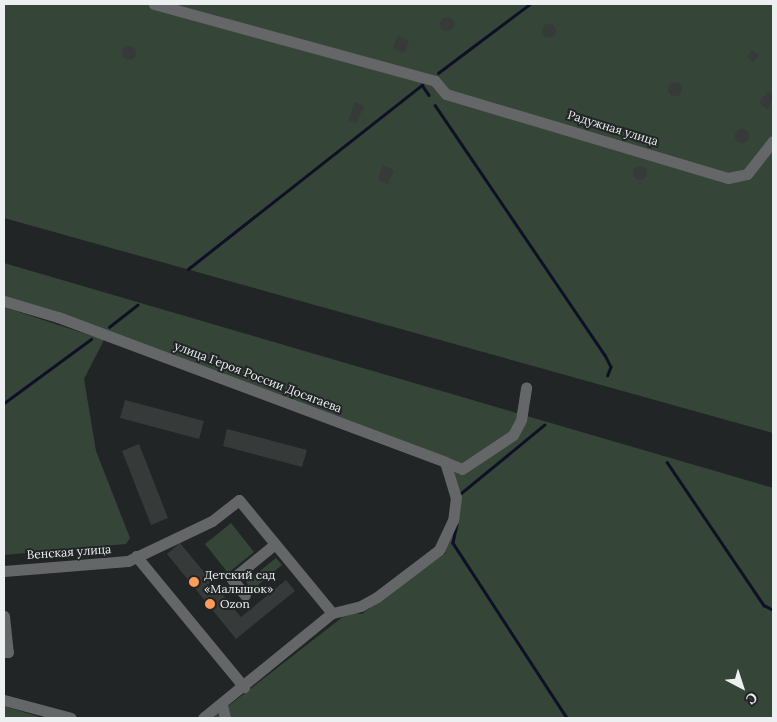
<!DOCTYPE html>
<meta charset="utf-8">
<style>
body{margin:0}
#map{position:relative;width:777px;height:722px;overflow:hidden;background:#212526;font-family:Lora,serif}
div>[style]{position:absolute}
[style*='--x']{left:calc(var(--x)*1px);top:calc(var(--y)*1px);width:calc(var(--w)*1px);rotate:calc(var(--a)*1deg)}
.green>*{inset:0;background:#354538}
.stream>*{height:2.5px;margin:-1.25px;padding:0 1.25px;transform-origin:1.25px;border-radius:1.25px;background:#0f1025}
.building>*{inset:0;background:#363a39}
.round{border-radius:50%}
.minor>*{height:11px;margin:-5.5px;padding:0 5.5px;transform-origin:5.5px;border-radius:5.5px;background:#656668}
.dots>*{width:14px;height:14px;translate:-50% -50%;box-sizing:border-box;border:2px solid #212526;border-radius:50%}
span{translate:-50% -50%;white-space:nowrap;text-align:center;line-height:1.15;-webkit-text-stroke:4px #212526;paint-order:stroke}
.street-label{font-size:12px;color:#edf0f0}
.poi-label{font-size:12px;color:#edf0f0}
.left{translate:0 -50%;text-align:left}
.frame{position:absolute;inset:0;border:5px solid #edf0f0;pointer-events:none}
.north{position:absolute;left:717px;top:662px;width:50px;height:50px;-webkit-text-stroke:4px #212526;paint-order:stroke;rotate:140deg;font-size:14px;font-weight:700;line-height:20px;text-align:center;color:#edf0f0}
.north::after{content:'';display:block;margin:auto;width:18px;height:22px;background:#edf0f0;clip-path:polygon(50% 0,100% 100%,50% 72%,0 100%)}
</style>
<div id="map">
<div class="green">
<div style="clip-path:polygon(4px 4px,773px 4px,773px 433px,4px 218px)"></div>
<div style="clip-path:polygon(4px 263px,773px 488px,773px 718px,213px 718px,349px 612px,362px 614px,446px 553px,438px 544px,451px 518px,452px 491px,447px 476px,438px 463px,4px 302px)"></div>
<div style="clip-path:polygon(4px 307px,104px 340px,84px 379px,96px 451px,130px 538px,126px 544px,4px 555px)"></div>
<div style="clip-path:polygon(231px 523px,254px 552px,228px 573px,205px 544px)"></div>
<div style="clip-path:polygon(276px 558px,282px 565px,252px 590px,246px 582px)"></div>
<div style="clip-path:polygon(4px 706px,43px 718px,4px 718px)"></div>
</div>
<div class="stream">
<div style="--x:438;--y:73;--w:115;--a:-36.9"></div>
<div style="--x:435;--y:105;--w:302;--a:55.8"></div>
<div style="--x:605;--y:355;--w:13;--a:63"></div>
<div style="--x:611;--y:367;--w:9;--a:111"></div>
<div style="--x:188;--y:269;--w:298;--a:-38.2"></div>
<div style="--x:422;--y:85;--w:12;--a:55"></div>
<div style="--x:109;--y:327;--w:36;--a:-38"></div>
<div style="--x:4;--y:403;--w:108;--a:-36.3"></div>
<div style="--x:667;--y:462;--w:173;--a:55.9"></div>
<div style="--x:764;--y:605;--w:10;--a:29"></div>
<div style="--x:460;--y:494;--w:109;--a:-39.4"></div>
<div style="--x:457;--y:524;--w:19;--a:102"></div>
<div style="--x:453;--y:543;--w:209;--a:56.9"></div>
</div>
<div class="building">
<div class="round" style="left:440px;top:17px;width:14px;height:14px"></div>
<div class="round" style="left:542px;top:24px;width:14px;height:14px"></div>
<div style="clip-path:polygon(398px 36px,409px 41px,404px 53px,393px 48px)"></div>
<div class="round" style="left:122px;top:46px;width:14px;height:14px"></div>
<div style="clip-path:polygon(752px 50px,759px 55px,753px 62px,747px 57px)"></div>
<div class="round" style="left:668px;top:82px;width:14px;height:14px"></div>
<div style="clip-path:polygon(768px 91px,773px 96px,768px 110px,759px 103px)"></div>
<div style="clip-path:polygon(355px 102px,364px 106px,356px 124px,348px 121px)"></div>
<div class="round" style="left:735px;top:129px;width:14px;height:14px"></div>
<div style="clip-path:polygon(383px 165px,394px 170px,388px 184px,378px 179px)"></div>
<div class="round" style="left:633px;top:166px;width:14px;height:14px"></div>
<div style="clip-path:polygon(125px 400px,204px 421px,199px 439px,120px 418px)"></div>
<div style="clip-path:polygon(227px 429px,307px 450px,302px 467px,223px 446px)"></div>
<div style="clip-path:polygon(139px 444px,168px 518px,151px 525px,122px 451px)"></div>
<div style="clip-path:polygon(180px 543px,241px 617px,286px 580px,295px 591px,236px 639px,167px 554px)"></div>
</div>
<div class="minor">
<div style="--x:154;--y:4;--w:291;--a:15.3"></div>
<div style="--x:435;--y:81;--w:17;--a:50"></div>
<div style="--x:446;--y:94;--w:294;--a:16.6"></div>
<div style="--x:728;--y:178;--w:19;--a:-12"></div>
<div style="--x:747;--y:174;--w:42;--a:-51.8"></div>
<div style="--x:4;--y:301;--w:56;--a:16.5"></div>
<div style="--x:58;--y:317;--w:413;--a:20.5"></div>
<div style="--x:445;--y:462;--w:37;--a:73"></div>
<div style="--x:456;--y:497;--w:23;--a:97"></div>
<div style="--x:453;--y:520;--w:33;--a:115"></div>
<div style="--x:439;--y:550;--w:78;--a:142.8"></div>
<div style="--x:377;--y:597;--w:18;--a:151"></div>
<div style="--x:361;--y:606;--w:30;--a:166"></div>
<div style="--x:332;--y:613;--w:166;--a:140.9"></div>
<div style="--x:445;--y:462;--w:18;--a:22"></div>
<div style="--x:462;--y:469;--w:61;--a:-33.7"></div>
<div style="--x:513;--y:435;--w:17;--a:-62"></div>
<div style="--x:521;--y:420;--w:33;--a:-81"></div>
<div style="--x:136;--y:556;--w:170;--a:50.5"></div>
<div style="--x:4;--y:571;--w:124;--a:-4.6"></div>
<div style="--x:128;--y:561;--w:93;--a:-25.5"></div>
<div style="--x:212;--y:521;--w:34;--a:-38"></div>
<div style="--x:239;--y:500;--w:146;--a:50.5"></div>
<div style="--x:245;--y:595;--w:21;--a:-129"></div>
<div style="--x:232;--y:579;--w:55;--a:-39.1"></div>
<div style="--x:4;--y:616;--w:36;--a:84"></div>
<div style="--x:8;--y:652;--w:4;--a:180"></div>
<div style="--x:4;--y:700;--w:69;--a:15"></div>
<div style="--x:222;--y:705;--w:13;--a:77"></div>
</div>
<div class="dots">
<div style="left:194px;top:582px;background:#fe9c58"></div>
<div style="left:210px;top:604px;background:#fe9c58"></div>
</div>
<div class="street-label">
<span style="left:613px;top:128px;rotate:17deg">Радужная улица</span>
<span style="left:258px;top:377px;rotate:21deg">улица Героя России Досягаева</span>
<span style="left:69px;top:552px;rotate:-4deg">Венская улица</span>
</div>
<div class="poi-label">
<span class="left" style="left:204px;top:582px">Детский сад<br>«Малышок»</span>
<span class="left" style="left:220px;top:604px">Ozon</span>
</div>
<div class="frame"></div>
<div class="north">С</div>
</div>
